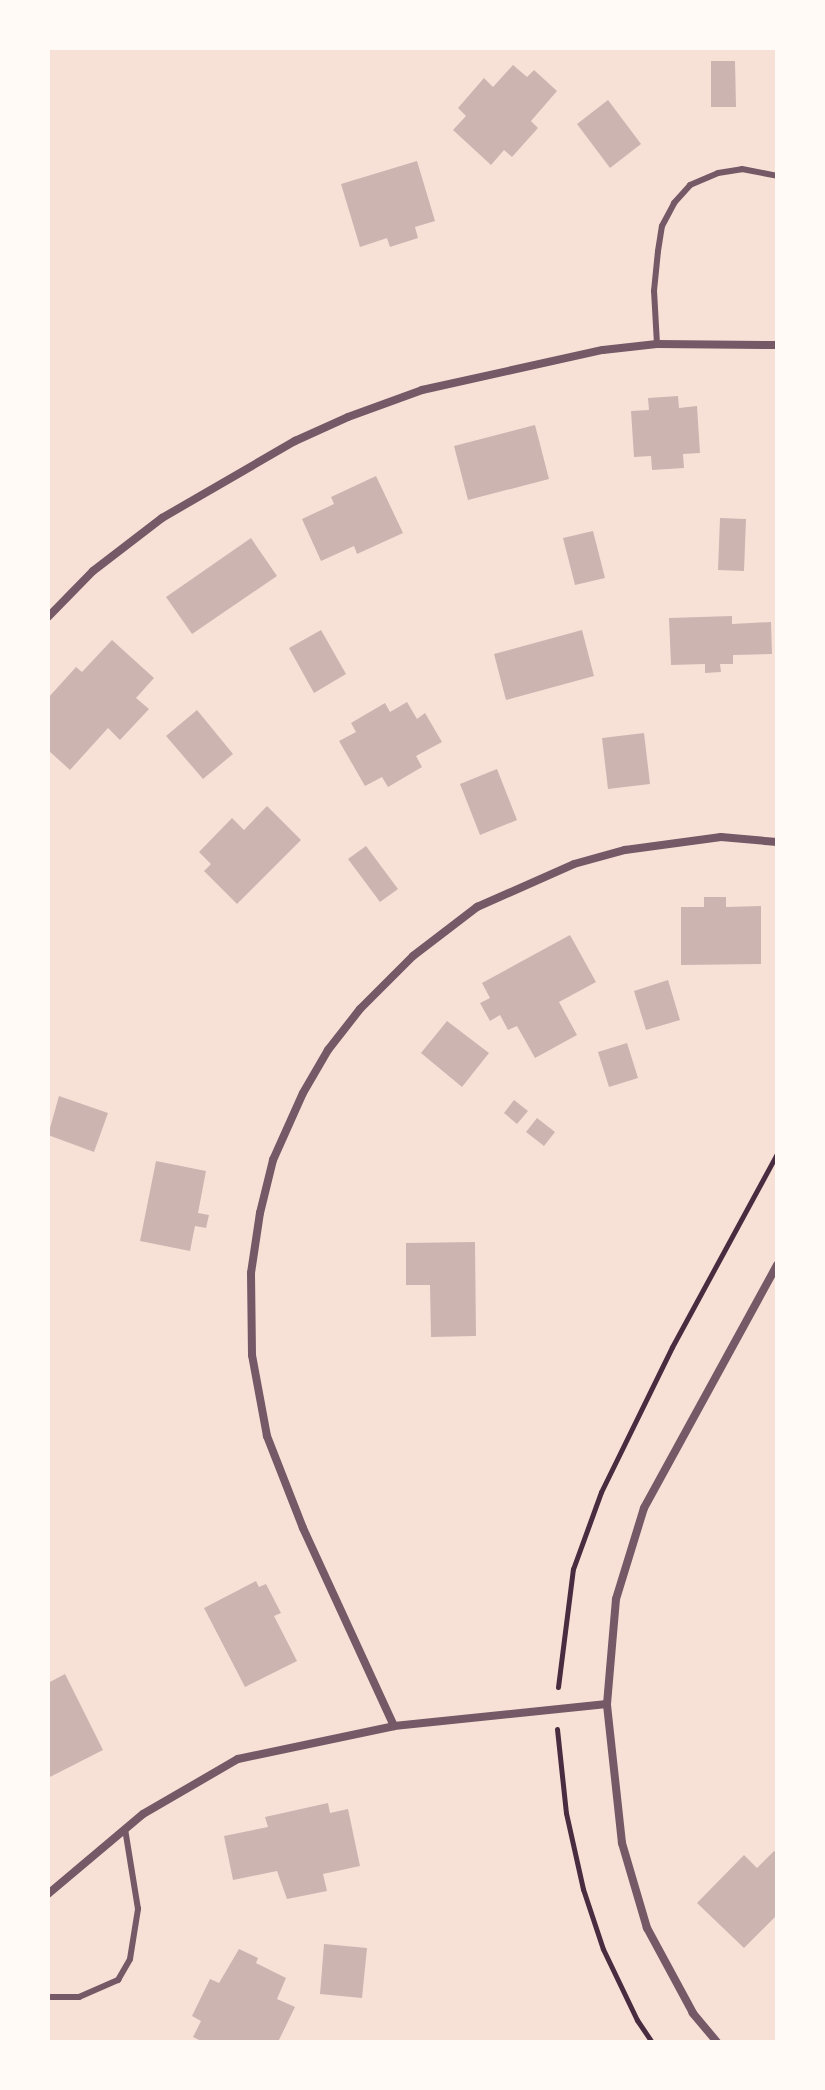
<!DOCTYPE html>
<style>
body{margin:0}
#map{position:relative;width:825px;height:2090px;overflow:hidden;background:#f7e1d7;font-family:"Work Sans",sans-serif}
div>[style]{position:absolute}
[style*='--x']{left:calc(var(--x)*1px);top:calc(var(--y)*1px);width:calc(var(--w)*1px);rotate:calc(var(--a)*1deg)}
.building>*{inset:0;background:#ccb4b1}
.path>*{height:5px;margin:-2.5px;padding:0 2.5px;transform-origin:2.5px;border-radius:2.5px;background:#4a2c40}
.service>*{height:6px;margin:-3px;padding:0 3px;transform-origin:3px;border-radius:3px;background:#755966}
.minor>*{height:8px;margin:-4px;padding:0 4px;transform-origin:4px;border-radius:4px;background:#755966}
span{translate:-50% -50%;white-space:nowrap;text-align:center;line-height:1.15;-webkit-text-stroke:6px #fffaf5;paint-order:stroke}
.frame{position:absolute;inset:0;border:50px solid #fffaf5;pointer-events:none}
</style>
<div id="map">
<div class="building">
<div style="clip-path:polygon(711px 61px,735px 61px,736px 107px,711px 107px)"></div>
<div style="clip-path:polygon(513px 65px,527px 77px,534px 70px,557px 91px,531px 121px,538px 128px,512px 157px,504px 150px,491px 165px,453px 130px,466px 116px,458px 108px,484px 78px,493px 87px)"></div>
<div style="clip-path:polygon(608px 100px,641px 144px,610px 168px,577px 124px)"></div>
<div style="clip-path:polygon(417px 161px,435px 221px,415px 227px,418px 238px,390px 247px,387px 238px,360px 247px,341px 184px)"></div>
<div style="clip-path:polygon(678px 396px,679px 408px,697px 406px,700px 453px,683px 454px,684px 468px,652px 470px,651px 456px,634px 457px,631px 411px,649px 410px,648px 398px)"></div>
<div style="clip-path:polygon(535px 425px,549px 479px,468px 500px,454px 446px)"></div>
<div style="clip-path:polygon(376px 476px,403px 533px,357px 554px,354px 546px,321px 561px,302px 519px,334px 504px,331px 497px)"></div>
<div style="clip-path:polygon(720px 518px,746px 519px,744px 571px,718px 570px)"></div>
<div style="clip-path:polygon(593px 531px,605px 578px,575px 585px,563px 538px)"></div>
<div style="clip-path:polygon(251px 538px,277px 576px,192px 634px,166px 597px)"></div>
<div style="clip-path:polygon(732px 616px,732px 624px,771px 622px,772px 654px,733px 655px,733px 664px,720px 664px,721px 672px,705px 673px,705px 664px,671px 665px,669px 618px)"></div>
<div style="clip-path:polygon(321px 630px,346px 674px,314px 693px,289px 648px)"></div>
<div style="clip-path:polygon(582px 630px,594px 676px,506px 700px,494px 654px)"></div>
<div style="clip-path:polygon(112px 640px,154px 678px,136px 698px,149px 709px,120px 740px,108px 728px,70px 770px,48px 750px,48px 698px,76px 667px,82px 672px)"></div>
<div style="clip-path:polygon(407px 702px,417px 719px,425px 713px,442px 742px,416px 756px,422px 767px,388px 787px,382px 777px,365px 786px,339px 741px,356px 732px,351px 723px,385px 703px,390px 712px)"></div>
<div style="clip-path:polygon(197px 710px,233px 754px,203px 779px,166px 736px)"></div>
<div style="clip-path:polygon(644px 733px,650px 784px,608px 789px,602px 738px)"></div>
<div style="clip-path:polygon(497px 769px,517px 820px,480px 835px,460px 784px)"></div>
<div style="clip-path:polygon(267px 806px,301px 840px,237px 904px,204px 871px,211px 864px,199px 852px,232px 818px,244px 830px)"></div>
<div style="clip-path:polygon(366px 846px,398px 889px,380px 902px,348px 859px)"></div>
<div style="clip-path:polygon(704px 897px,726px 897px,726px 907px,761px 906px,761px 964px,681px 965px,681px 907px,704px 907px)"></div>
<div style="clip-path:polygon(570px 935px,596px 982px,559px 1002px,577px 1035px,535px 1058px,517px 1026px,508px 1030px,500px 1015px,490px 1021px,480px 1003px,490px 998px,482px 983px)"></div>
<div style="clip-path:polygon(668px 980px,680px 1020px,646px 1030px,634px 991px)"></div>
<div style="clip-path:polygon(447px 1021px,489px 1053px,462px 1087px,421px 1053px)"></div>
<div style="clip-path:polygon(627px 1043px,638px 1078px,609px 1087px,598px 1052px)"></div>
<div style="clip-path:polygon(59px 1096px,108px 1113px,94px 1152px,48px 1135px)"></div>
<div style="clip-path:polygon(514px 1100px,528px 1111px,517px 1124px,504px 1113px)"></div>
<div style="clip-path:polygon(537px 1118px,555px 1132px,544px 1146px,526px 1132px)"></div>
<div style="clip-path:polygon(156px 1161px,206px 1171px,198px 1213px,209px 1215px,206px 1228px,195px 1226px,190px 1251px,140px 1241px)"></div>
<div style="clip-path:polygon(475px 1242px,476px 1336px,431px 1337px,430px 1285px,406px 1285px,406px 1243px)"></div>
<div style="clip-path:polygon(256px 1581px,259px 1587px,266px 1584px,281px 1613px,274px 1616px,297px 1661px,245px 1687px,204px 1608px)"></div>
<div style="clip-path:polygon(65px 1674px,103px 1750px,48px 1778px,48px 1683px)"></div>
<div style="clip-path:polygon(328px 1803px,330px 1813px,348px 1809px,360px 1866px,323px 1874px,327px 1891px,287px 1899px,277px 1871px,233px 1880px,224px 1836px,268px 1827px,265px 1817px)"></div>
<div style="clip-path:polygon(774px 1851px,777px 1854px,777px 1915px,744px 1948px,697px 1903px,744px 1855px,757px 1868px)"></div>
<div style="clip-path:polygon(324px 1944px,367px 1948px,362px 1998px,320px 1994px)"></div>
<div style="clip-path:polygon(239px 1949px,258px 1958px,256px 1963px,286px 1978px,277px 1999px,295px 2007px,278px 2042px,203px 2042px,193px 2037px,201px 2021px,192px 2016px,210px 1979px,219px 1983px)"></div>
</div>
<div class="path">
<div style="--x:558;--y:1687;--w:119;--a:-82.8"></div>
<div style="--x:573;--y:1569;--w:82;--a:-70"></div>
<div style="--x:601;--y:1492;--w:161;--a:-63.9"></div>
<div style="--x:672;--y:1347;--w:220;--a:-61.5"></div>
<div style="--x:557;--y:1729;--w:84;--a:83.9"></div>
<div style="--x:566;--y:1813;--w:78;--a:77.4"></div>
<div style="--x:583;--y:1889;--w:63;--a:71.6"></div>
<div style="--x:603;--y:1949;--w:79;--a:64.4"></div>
<div style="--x:637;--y:2020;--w:27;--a:56"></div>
</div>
<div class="service">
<div style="--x:657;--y:344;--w:53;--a:-93.2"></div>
<div style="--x:654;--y:291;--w:40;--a:-84.3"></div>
<div style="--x:658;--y:251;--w:25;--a:-81"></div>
<div style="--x:662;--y:226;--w:26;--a:-62"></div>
<div style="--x:674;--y:203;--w:24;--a:-48"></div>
<div style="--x:690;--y:185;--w:30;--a:-23"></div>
<div style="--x:718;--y:173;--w:24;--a:-9"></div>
<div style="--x:742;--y:169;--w:36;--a:11"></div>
<div style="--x:48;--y:1997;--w:31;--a:0"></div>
<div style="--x:79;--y:1997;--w:43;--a:-23.6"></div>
<div style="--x:118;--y:1980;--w:24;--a:-60"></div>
<div style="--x:130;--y:1959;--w:51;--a:-80.9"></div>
<div style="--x:138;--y:1909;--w:81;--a:-99.2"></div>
</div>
<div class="minor">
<div style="--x:48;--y:617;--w:64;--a:-45.6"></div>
<div style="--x:93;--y:571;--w:87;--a:-37.5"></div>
<div style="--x:162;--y:518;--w:154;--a:-30.1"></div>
<div style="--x:295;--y:441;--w:58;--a:-24.4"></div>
<div style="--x:348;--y:417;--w:79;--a:-20"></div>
<div style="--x:422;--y:390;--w:185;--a:-12.5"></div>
<div style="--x:603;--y:350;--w:54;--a:-6.3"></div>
<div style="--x:657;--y:344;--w:120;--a:0.5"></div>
<div style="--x:394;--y:1726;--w:218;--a:-114.7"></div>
<div style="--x:303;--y:1528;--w:99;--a:-111.4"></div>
<div style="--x:267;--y:1436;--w:82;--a:-100.5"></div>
<div style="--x:252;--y:1355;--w:82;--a:-90.7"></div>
<div style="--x:251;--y:1273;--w:61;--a:-81.5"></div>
<div style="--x:260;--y:1213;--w:55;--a:-76.2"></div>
<div style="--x:273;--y:1160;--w:73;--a:-65.9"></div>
<div style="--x:303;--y:1093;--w:50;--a:-59.8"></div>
<div style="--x:328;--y:1050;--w:52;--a:-52"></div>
<div style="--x:360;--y:1009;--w:75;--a:-45"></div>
<div style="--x:413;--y:956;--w:81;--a:-37.4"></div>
<div style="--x:477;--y:907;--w:106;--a:-23.9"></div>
<div style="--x:574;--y:864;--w:53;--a:-15.4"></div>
<div style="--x:625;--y:850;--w:97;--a:-7.7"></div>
<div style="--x:721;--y:837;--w:56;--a:5.1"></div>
<div style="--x:48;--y:1894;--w:124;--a:-40.1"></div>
<div style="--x:143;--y:1814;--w:110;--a:-30.1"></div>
<div style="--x:238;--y:1759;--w:159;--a:-11.9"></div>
<div style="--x:394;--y:1726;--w:214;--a:-5.9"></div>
<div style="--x:717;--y:2042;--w:38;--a:-130"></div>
<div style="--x:693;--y:2013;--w:97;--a:-118.4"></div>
<div style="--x:647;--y:1928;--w:89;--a:-106.4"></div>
<div style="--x:622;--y:1843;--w:140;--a:-96.2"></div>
<div style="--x:607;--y:1704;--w:105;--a:-85.1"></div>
<div style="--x:616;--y:1599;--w:95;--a:-72.9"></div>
<div style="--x:644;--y:1508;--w:277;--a:-61.3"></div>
</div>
<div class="frame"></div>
</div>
